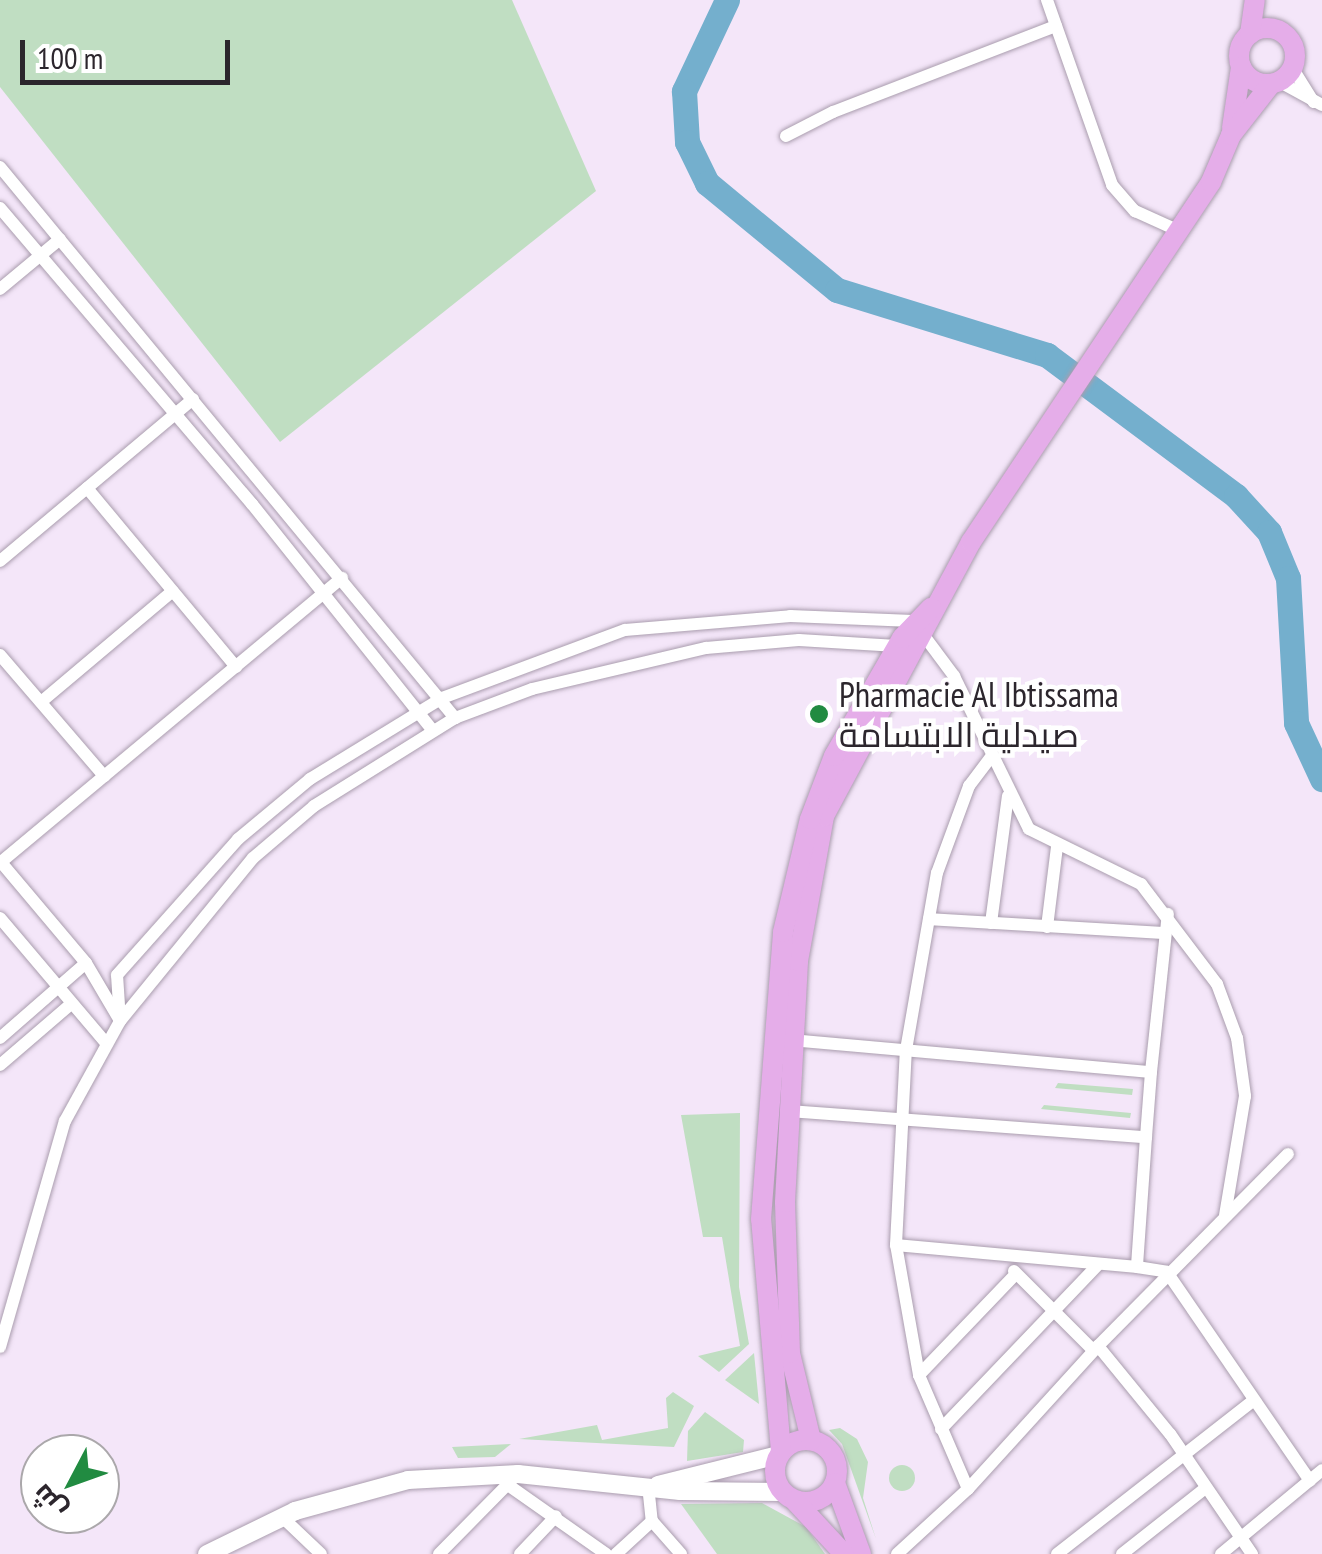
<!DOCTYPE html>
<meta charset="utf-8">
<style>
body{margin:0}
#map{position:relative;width:1322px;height:1554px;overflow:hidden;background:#f4e6f9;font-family:"PT Sans Narrow",Cairo,sans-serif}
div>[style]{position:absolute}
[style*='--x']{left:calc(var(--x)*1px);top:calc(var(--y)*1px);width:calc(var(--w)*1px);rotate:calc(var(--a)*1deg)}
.green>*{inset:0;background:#c0dec2}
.round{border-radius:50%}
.river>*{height:25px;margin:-12.5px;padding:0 12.5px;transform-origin:12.5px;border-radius:12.5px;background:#74afcd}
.roads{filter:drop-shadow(0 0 2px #aa9dae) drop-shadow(0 0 2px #aa9dae)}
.street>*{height:12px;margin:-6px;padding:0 6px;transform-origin:6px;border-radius:6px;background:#fff}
.secondary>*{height:18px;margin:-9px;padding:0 9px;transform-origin:9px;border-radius:9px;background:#fff}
.primary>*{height:20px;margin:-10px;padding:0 10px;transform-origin:10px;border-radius:10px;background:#e5ade9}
.primary>.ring{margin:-10px;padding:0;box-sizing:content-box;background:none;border:20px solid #e5ade9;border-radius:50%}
.dots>*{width:28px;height:28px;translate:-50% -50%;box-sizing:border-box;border:5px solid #fff;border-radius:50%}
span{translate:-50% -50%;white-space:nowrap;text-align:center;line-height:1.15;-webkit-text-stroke:9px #fff;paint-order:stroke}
.poi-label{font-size:35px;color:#2c262d}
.left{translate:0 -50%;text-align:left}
.north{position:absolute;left:20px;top:1434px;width:100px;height:100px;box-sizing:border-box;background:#fff;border:2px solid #aba8ab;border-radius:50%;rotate:229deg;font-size:28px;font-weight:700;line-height:40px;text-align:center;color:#2c262d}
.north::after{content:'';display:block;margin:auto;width:35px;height:45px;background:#218b41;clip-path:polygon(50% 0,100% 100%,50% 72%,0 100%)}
.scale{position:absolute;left:20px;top:40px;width:210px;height:45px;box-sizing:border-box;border:5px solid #2c262d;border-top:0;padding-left:12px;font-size:30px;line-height:35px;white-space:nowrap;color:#2c262d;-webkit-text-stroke:8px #fff;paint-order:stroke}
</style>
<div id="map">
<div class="green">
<div style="clip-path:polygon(0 0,512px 0,596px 191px,280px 442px,0 87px)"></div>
<div style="clip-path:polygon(1058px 1083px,1133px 1089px,1132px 1095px,1055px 1088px)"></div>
<div style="clip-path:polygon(1044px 1105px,1131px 1113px,1130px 1118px,1041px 1109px)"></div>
<div style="clip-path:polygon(740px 1113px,739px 1287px,749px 1344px,719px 1372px,698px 1356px,740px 1346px,722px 1237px,703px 1237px,681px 1115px)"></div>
<div style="clip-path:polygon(754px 1353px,759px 1404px,725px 1380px)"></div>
<div style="clip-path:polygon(673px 1392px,694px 1406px,674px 1447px,519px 1439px,597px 1425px,602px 1440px,668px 1428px,666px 1398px)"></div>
<div style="clip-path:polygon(705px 1412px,744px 1440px,743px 1452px,687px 1461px,688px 1431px)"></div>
<div style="clip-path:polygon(840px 1428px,857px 1439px,868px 1462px,863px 1498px,876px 1539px,842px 1444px,829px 1430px)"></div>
<div style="clip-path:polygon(511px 1444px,495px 1457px,458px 1458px,452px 1447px)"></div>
<div class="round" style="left:889px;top:1465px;width:26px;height:26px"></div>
<div style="clip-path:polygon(762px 1503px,806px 1527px,825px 1554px,717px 1554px,681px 1504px)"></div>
</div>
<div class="river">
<div style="--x:727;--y:0;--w:101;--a:115.3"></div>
<div style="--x:684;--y:91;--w:51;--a:86.6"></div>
<div style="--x:687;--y:142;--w:46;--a:64"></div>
<div style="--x:707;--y:183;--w:168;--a:39.5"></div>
<div style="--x:837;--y:290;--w:220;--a:17.2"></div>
<div style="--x:1047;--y:355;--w:236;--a:36.7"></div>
<div style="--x:1236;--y:496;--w:49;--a:47.5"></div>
<div style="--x:1269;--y:532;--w:50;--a:67.6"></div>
<div style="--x:1288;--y:578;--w:145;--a:86.8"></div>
<div style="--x:1296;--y:723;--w:62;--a:65.1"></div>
</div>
<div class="roads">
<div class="street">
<div style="--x:1047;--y:0;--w:196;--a:70.6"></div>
<div style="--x:1112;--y:185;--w:35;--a:49"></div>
<div style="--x:1135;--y:211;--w:48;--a:24.4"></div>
<div style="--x:1293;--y:69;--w:39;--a:58"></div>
<div style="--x:1280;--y:82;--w:48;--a:28.7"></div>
<div style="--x:786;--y:136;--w:53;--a:-27.1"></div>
<div style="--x:833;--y:112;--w:239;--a:-21.1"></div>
<div style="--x:0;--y:167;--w:715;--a:50.45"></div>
<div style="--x:0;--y:208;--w:389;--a:49.6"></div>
<div style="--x:252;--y:504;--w:290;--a:51.4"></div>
<div style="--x:0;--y:289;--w:78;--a:-39.8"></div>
<div style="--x:87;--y:488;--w:233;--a:50.2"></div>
<div style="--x:0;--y:561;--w:252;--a:-40"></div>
<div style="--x:0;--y:655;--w:160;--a:49.3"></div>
<div style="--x:41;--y:702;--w:172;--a:-40.1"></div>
<div style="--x:0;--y:861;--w:133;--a:49.9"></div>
<div style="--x:86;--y:963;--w:65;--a:59.5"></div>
<div style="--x:1;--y:862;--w:444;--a:-39.8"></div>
<div style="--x:0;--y:918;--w:165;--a:49.7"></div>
<div style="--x:929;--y:919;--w:233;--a:3.4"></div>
<div style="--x:991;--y:923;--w:128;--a:-82.4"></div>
<div style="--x:1047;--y:927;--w:81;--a:-82.9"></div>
<div style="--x:120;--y:1021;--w:46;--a:-93.7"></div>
<div style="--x:117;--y:975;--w:182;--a:-48.3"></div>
<div style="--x:238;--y:839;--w:94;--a:-39.8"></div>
<div style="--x:310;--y:779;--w:155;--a:-31.5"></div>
<div style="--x:442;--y:698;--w:195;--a:-20.4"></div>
<div style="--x:625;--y:630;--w:166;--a:-4.8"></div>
<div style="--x:790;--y:616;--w:123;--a:2.3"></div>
<div style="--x:913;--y:621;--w:69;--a:53.3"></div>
<div style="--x:954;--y:676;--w:170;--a:63.9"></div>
<div style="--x:1029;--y:829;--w:125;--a:26.2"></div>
<div style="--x:1141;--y:884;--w:126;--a:52.8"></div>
<div style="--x:1217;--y:984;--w:58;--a:69.7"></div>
<div style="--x:1237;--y:1038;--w:59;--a:82.1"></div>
<div style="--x:1245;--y:1096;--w:121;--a:99.5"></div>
<div style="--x:0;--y:1038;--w:114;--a:-41.1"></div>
<div style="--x:791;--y:1040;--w:361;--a:5.1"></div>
<div style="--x:1151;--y:1072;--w:159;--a:-83.9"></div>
<div style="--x:0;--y:1065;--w:94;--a:-40.7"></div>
<div style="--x:788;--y:1111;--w:359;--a:4.2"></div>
<div style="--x:1146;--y:1137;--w:130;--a:94"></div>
<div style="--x:1137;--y:1267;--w:30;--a:9"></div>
<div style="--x:1167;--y:1272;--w:253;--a:55.6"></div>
<div style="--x:1146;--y:1137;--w:65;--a:-85.6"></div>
<div style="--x:896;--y:1245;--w:242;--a:5.2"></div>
<div style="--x:1014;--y:1271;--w:112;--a:45"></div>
<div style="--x:0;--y:1347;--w:235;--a:-74"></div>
<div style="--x:65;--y:1121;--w:114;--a:-61.2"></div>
<div style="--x:120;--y:1021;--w:210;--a:-50.8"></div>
<div style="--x:253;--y:858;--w:80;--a:-40.4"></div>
<div style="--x:314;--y:806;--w:166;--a:-32"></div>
<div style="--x:455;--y:718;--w:82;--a:-20.6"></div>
<div style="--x:532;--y:689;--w:179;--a:-13.3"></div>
<div style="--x:706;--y:648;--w:93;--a:-4.9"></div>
<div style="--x:799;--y:640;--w:98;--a:3.5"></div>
<div style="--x:919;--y:1375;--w:139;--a:-46.2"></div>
<div style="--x:941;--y:1429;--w:226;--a:-46.3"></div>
<div style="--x:508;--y:1485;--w:120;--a:35.1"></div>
<div style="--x:648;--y:1485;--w:36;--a:84"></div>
<div style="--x:652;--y:1521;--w:44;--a:48.7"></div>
<div style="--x:968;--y:1489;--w:124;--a:-113.3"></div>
<div style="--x:919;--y:1375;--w:132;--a:-100"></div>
<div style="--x:896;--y:1245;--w:195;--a:-87.1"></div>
<div style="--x:906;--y:1050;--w:180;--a:-80.1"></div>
<div style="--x:937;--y:873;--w:93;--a:-69.8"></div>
<div style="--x:969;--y:786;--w:35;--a:-53"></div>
<div style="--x:281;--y:1516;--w:55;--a:43.5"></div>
<div style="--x:439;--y:1554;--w:103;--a:-45.4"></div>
<div style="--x:520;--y:1554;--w:52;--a:-46.5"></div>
<div style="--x:616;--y:1554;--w:49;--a:-42.5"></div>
<div style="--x:897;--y:1554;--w:96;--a:-42.5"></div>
<div style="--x:968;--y:1489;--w:193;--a:-47.7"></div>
<div style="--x:1057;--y:1554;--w:250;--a:-38"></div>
<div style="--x:1122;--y:1554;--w:103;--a:-38.3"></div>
<div style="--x:1221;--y:1554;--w:131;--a:-39.7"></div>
<div style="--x:1252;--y:1554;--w:145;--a:-124.3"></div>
<div style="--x:1170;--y:1434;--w:114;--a:-129.3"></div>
<div style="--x:1098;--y:1346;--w:270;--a:-45.3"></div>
</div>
<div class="secondary">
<div style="--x:658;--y:1485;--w:124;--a:-14"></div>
<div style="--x:207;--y:1554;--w:98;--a:-26"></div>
<div style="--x:295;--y:1511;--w:117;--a:-15.3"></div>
<div style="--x:408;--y:1480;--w:110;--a:-3.1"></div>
<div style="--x:518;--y:1474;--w:163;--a:6"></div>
<div style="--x:680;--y:1491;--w:103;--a:0.6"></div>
</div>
<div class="primary">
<div class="ring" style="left:1239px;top:28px;width:36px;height:36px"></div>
<div style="--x:1250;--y:34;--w:34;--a:-82"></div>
<div style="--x:1232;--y:128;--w:62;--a:-81.6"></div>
<div class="ring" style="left:775px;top:1440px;width:42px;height:42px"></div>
<div style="--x:811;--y:1440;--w:89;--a:-103.6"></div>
<div style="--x:790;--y:1353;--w:151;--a:-91.9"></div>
<div style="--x:785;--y:1202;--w:241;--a:-86.9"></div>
<div style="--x:798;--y:961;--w:147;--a:-79.8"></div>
<div style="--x:824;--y:816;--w:311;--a:-61.8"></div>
<div style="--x:971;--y:542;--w:433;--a:-56.3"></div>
<div style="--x:1211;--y:182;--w:51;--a:-66.9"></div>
<div style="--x:1231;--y:135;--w:65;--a:-51.9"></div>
<div style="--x:781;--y:1451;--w:233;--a:-94.9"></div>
<div style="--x:761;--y:1219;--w:288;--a:-85.6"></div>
<div style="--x:783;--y:932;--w:116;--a:-76.6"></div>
<div style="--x:810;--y:819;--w:67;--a:-69.1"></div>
<div style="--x:834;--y:756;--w:136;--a:-60"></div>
<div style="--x:902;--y:638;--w:42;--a:-46"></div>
<div style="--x:835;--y:1483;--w:76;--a:69.9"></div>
<div style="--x:795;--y:1501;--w:72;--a:47.2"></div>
</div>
</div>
<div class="dots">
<div style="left:819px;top:714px;background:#218b41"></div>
</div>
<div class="poi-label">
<span class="left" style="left:839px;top:714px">Pharmacie Al Ibtissama<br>صيدلية الابتسامة</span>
</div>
<div class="north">ش</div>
<div class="scale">100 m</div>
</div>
